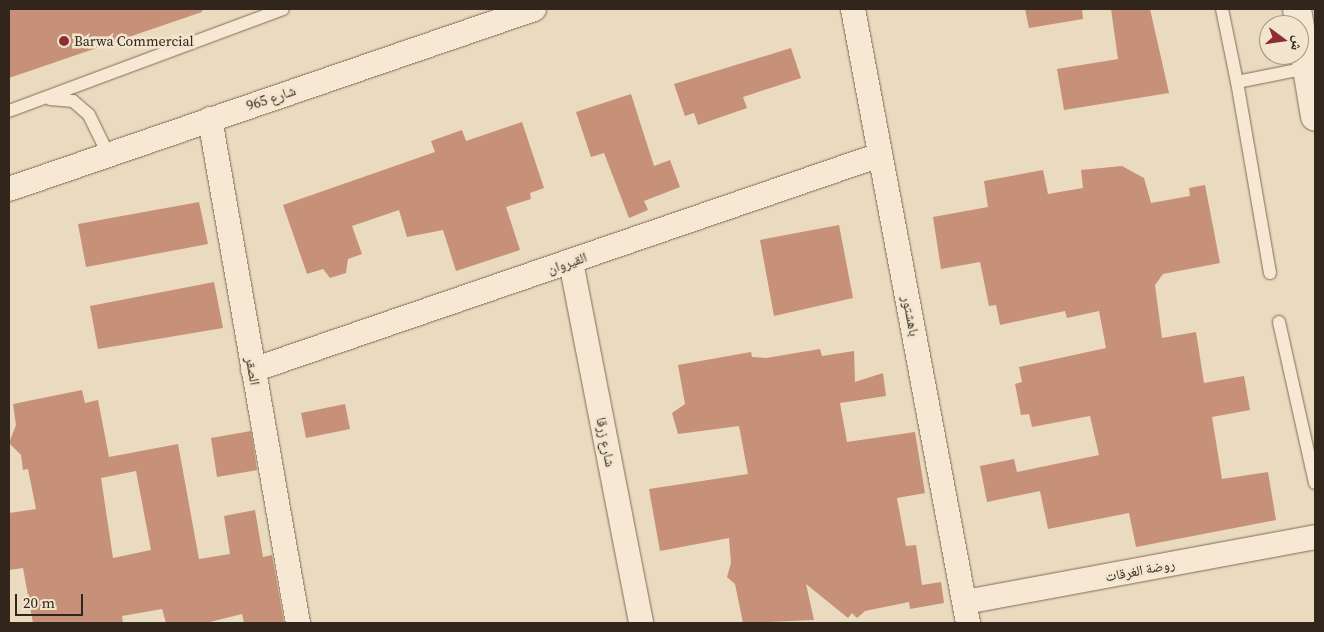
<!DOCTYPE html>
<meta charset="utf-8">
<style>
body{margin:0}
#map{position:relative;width:1324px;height:632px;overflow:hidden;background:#eadabf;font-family:"Source Serif 4","Noto Naskh Arabic",serif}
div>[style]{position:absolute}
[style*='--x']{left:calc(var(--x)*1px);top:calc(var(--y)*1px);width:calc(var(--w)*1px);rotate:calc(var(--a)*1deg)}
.building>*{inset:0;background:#c69178}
.roads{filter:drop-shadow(0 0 1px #826b59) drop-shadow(0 0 1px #826b59)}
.lane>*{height:12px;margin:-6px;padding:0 6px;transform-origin:6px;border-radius:6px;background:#f6e8d2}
.street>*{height:24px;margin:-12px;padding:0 12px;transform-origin:12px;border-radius:12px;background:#f6e8d2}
.secondary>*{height:28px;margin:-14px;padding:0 14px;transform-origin:14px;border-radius:14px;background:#f6e8d2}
.dots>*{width:14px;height:14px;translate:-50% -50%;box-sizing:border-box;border:2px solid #f2e5ce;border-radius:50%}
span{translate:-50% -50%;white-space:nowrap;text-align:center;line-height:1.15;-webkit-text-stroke:5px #f2e5ce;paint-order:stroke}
.poi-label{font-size:14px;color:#32251c}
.left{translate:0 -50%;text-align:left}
.street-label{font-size:14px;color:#32251c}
.frame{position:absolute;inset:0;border:10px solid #32251c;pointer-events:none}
.north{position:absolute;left:1259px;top:15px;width:50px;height:50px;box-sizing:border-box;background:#f2e5ce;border:1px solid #a59887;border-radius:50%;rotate:104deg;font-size:14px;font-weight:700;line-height:20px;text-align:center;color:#32251c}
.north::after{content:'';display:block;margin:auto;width:18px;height:22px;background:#8d2d36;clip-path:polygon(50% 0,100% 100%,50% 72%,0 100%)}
.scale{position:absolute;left:15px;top:594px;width:68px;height:22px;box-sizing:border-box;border:2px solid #32251c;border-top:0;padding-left:6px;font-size:15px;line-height:18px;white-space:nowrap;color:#32251c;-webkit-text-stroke:4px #f2e5ce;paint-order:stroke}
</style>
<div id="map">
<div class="building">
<div style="clip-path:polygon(9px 9px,202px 9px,202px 12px,9px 78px)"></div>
<div style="clip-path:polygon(1025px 9px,1082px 9px,1083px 19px,1029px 28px)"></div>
<div style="clip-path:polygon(1111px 9px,1150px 9px,1169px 93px,1064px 110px,1057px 69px,1118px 59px)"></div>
<div style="clip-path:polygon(791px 48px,801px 78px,743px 97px,747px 108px,698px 125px,694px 113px,685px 116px,674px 84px)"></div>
<div style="clip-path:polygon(631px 94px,654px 166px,670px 160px,680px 187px,644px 201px,648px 210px,629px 218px,604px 153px,591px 157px,576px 112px)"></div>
<div style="clip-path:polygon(522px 122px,544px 188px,530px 193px,531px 199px,506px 207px,520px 250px,456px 271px,443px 230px,407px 237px,399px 210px,352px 226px,362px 254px,348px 259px,346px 273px,330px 278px,323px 269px,307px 274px,283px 205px,435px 152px,431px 141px,462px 130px,466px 141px)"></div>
<div style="clip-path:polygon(1122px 166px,1144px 178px,1151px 203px,1190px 196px,1189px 188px,1205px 185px,1220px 263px,1163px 274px,1155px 285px,1162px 338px,1196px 332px,1204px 383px,1244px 376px,1250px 410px,1212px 417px,1222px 479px,1268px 472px,1276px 520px,1136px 547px,1129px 513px,1048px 529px,1040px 491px,987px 502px,980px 466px,1014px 459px,1017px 472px,1099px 455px,1090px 416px,1032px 427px,1029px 414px,1021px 415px,1015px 384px,1022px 382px,1019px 367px,1106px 348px,1099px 311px,1067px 318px,1065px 311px,1000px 325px,996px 305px,989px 306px,980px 262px,941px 269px,933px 217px,988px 207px,984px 181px,1043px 170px,1048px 194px,1083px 188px,1081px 170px)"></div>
<div style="clip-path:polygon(199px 202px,208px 244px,86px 267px,78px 224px)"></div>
<div style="clip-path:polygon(839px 225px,853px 298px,774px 316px,760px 240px)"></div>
<div style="clip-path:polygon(214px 282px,223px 328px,98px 349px,90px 306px)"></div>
<div style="clip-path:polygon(820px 349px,822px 356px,854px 351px,855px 382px,883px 373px,886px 396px,840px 403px,847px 442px,915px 432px,925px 493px,897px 498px,906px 546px,916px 545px,922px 585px,941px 582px,944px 603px,910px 609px,909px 602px,865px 611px,857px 618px,852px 613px,848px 618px,806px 584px,814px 620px,743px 623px,735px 584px,727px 577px,731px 563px,729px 538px,660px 551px,649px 489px,748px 474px,739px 426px,678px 434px,672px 413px,685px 404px,678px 365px,751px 352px,752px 357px,766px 358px)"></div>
<div style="clip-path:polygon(evenodd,82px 390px,85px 403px,98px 400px,109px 457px,178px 444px,199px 559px,230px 554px,224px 516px,255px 510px,263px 557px,272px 555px,284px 623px,244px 623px,242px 614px,206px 623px,166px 623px,162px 609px,122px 616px,123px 623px,33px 623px,23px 568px,9px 570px,9px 513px,36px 509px,28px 469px,23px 470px,21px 455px,9px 443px,16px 425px,13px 404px,82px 390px,136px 471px,151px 550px,113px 558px,101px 478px,136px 471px)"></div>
<div style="clip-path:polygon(345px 404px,350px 429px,306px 438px,301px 413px)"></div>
<div style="clip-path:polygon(251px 431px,257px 470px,217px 477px,211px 438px)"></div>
</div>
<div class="roads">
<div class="lane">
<div style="--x:1222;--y:9;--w:75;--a:78.4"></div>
<div style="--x:50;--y:99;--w:23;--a:5"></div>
<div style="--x:73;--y:101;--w:21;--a:41"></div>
<div style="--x:89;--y:115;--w:43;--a:64"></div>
<div style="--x:9;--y:111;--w:292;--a:-20.4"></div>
<div style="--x:1270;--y:273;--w:194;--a:-99.8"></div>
<div style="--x:1237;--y:82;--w:71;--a:-11.3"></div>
<div style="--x:1279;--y:322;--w:165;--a:77.4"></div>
</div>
<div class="street">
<div style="--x:853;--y:9;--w:625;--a:79.39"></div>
<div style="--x:210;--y:119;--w:512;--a:80.1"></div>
<div style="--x:9;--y:189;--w:555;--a:-18.92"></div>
<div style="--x:571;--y:262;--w:368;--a:79"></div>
<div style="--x:253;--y:370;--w:663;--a:-18.93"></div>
<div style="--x:965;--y:602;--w:356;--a:-10.5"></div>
</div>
<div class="secondary">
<div style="--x:1297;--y:9;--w:109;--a:80.5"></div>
</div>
</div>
<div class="dots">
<div style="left:64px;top:41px;background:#8d2d36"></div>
</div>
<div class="poi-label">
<span class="left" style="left:74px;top:41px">Barwa Commercial</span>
</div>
<div class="street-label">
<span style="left:271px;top:98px;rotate:-19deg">شارع 965</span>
<span style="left:567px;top:263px;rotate:-19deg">القيروان</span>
<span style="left:911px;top:316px;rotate:79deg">باهشتور</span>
<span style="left:253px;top:371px;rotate:80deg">الصقر</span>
<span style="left:606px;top:442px;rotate:79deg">شارع زرقا</span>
<span style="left:1140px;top:570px;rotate:-11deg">روضة الغرقات</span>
</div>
<div class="frame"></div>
<div class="north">ش</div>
<div class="scale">20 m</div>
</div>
